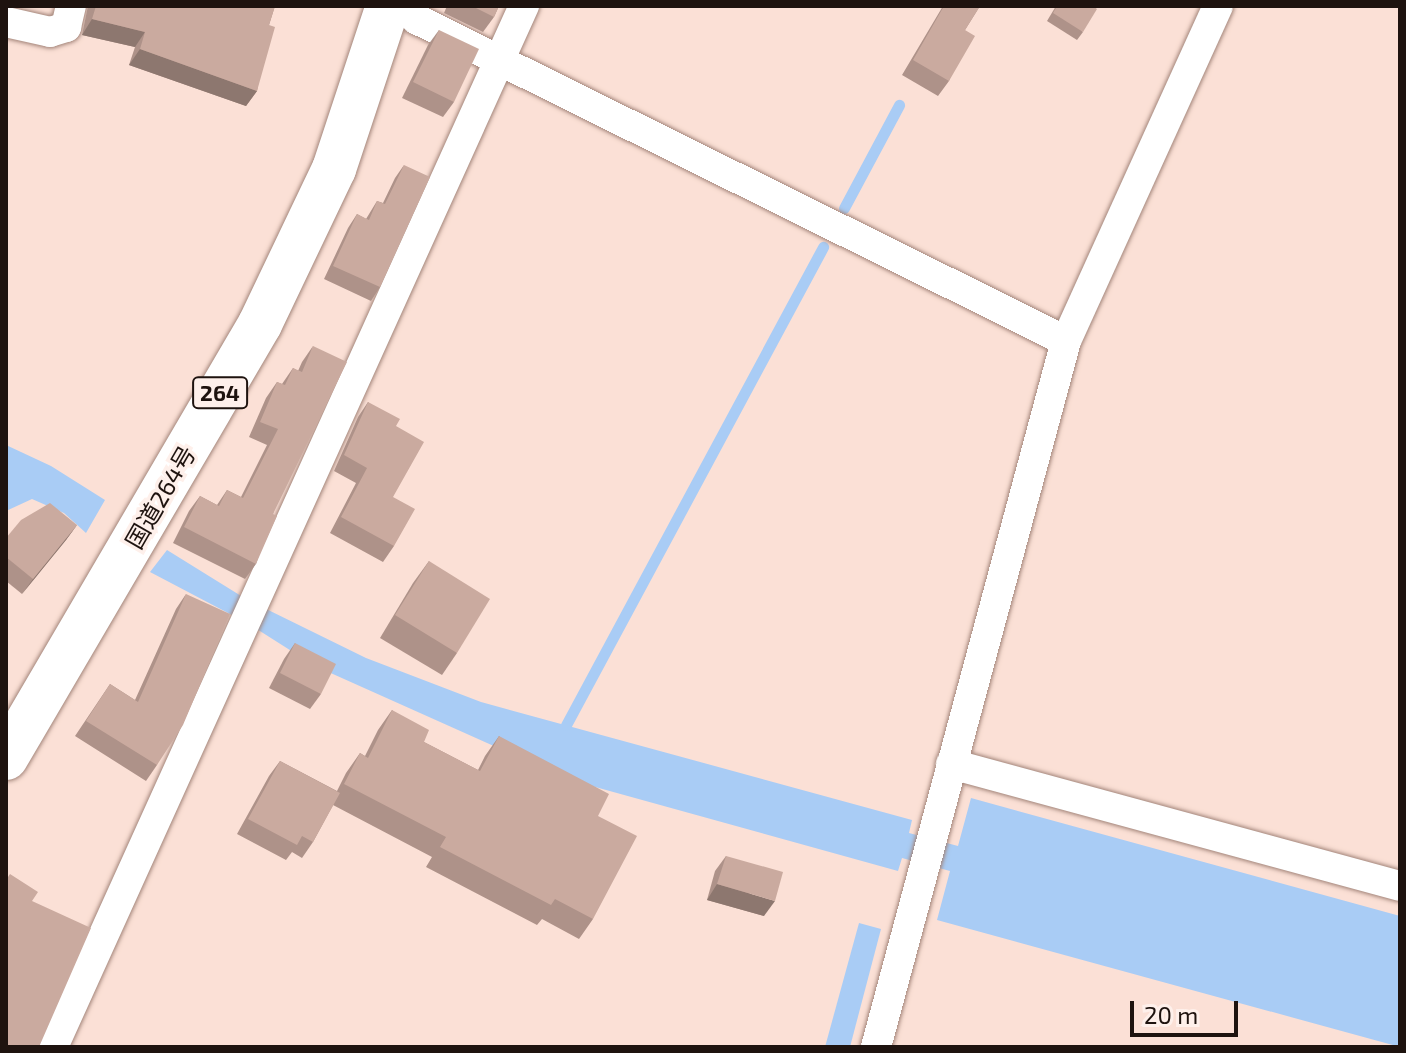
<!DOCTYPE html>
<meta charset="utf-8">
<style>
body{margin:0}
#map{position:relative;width:1406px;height:1053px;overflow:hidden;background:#fbe0d6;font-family:"Exo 2","Noto Sans JP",sans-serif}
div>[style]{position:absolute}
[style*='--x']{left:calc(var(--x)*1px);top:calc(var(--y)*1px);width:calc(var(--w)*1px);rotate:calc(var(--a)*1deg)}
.water>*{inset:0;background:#a9ccf5}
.stream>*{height:11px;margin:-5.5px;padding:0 5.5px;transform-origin:5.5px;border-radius:5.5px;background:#a9ccf5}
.roads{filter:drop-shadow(0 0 2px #a3857a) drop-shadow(0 0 2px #a3857a)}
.street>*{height:30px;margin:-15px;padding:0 15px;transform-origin:15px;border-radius:15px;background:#fff}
.highway>*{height:44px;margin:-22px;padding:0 22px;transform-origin:22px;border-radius:22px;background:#fff}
.wall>*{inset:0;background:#ae9289}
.shaded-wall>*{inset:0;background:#8d776f}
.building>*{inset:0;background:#caaa9f}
span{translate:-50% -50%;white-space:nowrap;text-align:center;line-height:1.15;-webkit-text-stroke:7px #fef0eb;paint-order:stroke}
.shield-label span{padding:2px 6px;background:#fef0eb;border:2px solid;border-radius:6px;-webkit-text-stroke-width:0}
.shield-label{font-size:22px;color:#1e130f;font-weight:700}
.street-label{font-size:24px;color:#1e130f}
.frame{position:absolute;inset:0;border:8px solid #1e130f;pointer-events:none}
.scale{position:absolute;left:1130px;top:1001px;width:108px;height:36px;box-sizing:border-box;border:4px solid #1e130f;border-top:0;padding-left:10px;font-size:24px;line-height:28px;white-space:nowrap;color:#1e130f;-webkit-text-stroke:6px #fef0eb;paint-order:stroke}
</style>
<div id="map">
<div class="water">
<div style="clip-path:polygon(6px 445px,51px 466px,105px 500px,86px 533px,64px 513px,32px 499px,6px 511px)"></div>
<div style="clip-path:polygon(167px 550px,246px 599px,366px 658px,481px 702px,912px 820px,909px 833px,958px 846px,971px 798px,1400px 916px,1400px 1047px,937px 920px,950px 871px,902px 858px,898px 871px,570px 780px,315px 666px,249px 624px,150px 572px)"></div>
<div style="clip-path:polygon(859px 923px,881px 929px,850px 1047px,825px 1047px)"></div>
</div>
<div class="stream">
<div style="--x:844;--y:208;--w:117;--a:-61.9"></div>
<div style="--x:566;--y:725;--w:543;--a:-61.73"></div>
</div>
<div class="roads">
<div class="street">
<div style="--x:404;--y:6;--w:18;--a:47"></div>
<div style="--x:416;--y:19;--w:725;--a:26.35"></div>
<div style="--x:6;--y:22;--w:45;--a:12.8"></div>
<div style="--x:50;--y:32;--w:17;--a:-17"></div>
<div style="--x:66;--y:27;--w:22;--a:-77"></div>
<div style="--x:951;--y:764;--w:465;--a:15.2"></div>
<div style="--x:53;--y:1047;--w:1143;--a:-65.66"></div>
<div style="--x:876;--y:1047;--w:731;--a:-74.94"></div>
<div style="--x:1066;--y:341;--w:368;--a:-65.6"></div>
</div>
<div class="highway">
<div style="--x:6;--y:758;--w:503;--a:-59.66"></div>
<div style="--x:260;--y:324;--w:172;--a:-64.5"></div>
<div style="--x:334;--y:169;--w:172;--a:-71.7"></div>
</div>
</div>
<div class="wall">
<div style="clip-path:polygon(88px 6px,275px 6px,269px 25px,257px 91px,246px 106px,129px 65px,135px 47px,82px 35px)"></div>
<div style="clip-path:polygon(447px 6px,499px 6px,494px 17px,483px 32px,444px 13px)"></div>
<div style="clip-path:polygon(943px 6px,980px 6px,965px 30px,949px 81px,938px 96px,902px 75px)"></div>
<div style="clip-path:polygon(1056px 6px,1083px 32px,1077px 40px,1047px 21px)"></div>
<div style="clip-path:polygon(439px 30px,454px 102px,443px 117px,402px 98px,428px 45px)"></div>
<div style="clip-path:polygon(404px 165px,380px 287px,371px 301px,324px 279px,348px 228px,357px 214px,366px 219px,377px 201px,383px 203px,395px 178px)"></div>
<div style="clip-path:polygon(313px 346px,273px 514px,256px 564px,245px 579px,173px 543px,189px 511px,200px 496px,217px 505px,227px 490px,241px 497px,267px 445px,249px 437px,266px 398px,277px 382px,282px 384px,293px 368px,298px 371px,302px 362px)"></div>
<div style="clip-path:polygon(368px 402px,396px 426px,393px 497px,394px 546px,383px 562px,330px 533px,356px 483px,334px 471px,358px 417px)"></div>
<div style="clip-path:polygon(77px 525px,66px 540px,22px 594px,6px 581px,6px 538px)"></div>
<div style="clip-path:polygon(429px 561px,457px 653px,442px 675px,380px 638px,413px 583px)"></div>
<div style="clip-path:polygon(186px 594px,157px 765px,146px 781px,75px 736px,110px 684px,135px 700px,176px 609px)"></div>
<div style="clip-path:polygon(295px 643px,321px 694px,310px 709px,269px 688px,284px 659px)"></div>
<div style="clip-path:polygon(392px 710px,424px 742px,478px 770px,485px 756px,499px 736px,598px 816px,593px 919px,579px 939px,542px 919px,537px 925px,426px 867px,432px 857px,333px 805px,313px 842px,302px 858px,292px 852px,286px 860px,237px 834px,269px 776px,280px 761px,337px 791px,346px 773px,360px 753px,365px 756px,378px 730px)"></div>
<div style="clip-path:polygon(726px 856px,764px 916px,707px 900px,715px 871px)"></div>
</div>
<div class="shaded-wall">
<div style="clip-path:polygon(92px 19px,145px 32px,135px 47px,82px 35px)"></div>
<div style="clip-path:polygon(140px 49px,257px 91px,246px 106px,129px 65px)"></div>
<div style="clip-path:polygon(77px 525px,66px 540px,22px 594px,33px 579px)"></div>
<div style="clip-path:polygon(717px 884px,775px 901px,764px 916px,707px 900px)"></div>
</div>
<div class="building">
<div style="clip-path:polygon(96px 6px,275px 6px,269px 25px,275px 27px,257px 91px,140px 49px,145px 32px,92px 19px)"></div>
<div style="clip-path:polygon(472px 6px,499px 6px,494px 17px)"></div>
<div style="clip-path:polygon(944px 6px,980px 6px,965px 30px,975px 36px,949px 81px,913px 60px)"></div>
<div style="clip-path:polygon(1057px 6px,1093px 6px,1097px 9px,1083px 32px,1053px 13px)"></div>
<div style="clip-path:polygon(439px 30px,479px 49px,454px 102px,413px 82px)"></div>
<div style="clip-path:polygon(404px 165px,430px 177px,380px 287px,333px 266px,357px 214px,369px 220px,377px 201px,385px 204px)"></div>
<div style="clip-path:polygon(313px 346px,347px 362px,273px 514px,277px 516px,256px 564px,184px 527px,200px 496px,219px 506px,227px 490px,243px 498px,278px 429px,260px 422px,277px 382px,285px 385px,293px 368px,302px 372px)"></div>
<div style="clip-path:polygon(368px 402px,400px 419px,396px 426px,424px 442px,393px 497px,415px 509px,394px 546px,341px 517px,367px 468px,344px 455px)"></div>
<div style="clip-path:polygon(50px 503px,77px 525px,33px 579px,6px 557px,6px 538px,21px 520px)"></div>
<div style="clip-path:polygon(429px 561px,490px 599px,457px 653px,395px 615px)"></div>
<div style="clip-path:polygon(186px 594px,230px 614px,183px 725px,157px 765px,86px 721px,110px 684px,138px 702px)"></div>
<div style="clip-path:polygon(295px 643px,336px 664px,321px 694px,280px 673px)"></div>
<div style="clip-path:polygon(392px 710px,429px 730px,424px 742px,480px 771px,499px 736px,609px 794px,598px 816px,637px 836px,593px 919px,555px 899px,551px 905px,440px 847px,446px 837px,344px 784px,360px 753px,368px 758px)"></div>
<div style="clip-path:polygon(280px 761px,340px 793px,313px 842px,302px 836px,297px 845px,248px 819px)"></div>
<div style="clip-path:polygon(726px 856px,783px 872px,775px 901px,717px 884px)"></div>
<div style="clip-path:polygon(10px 874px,38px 892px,32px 901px,91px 928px,39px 1047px,6px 1047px,6px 880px)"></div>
</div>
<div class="shield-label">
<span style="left:220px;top:393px">264</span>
</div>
<div class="street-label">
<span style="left:160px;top:497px;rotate:-60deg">国道264号</span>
</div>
<div class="frame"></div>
<div class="scale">20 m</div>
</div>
